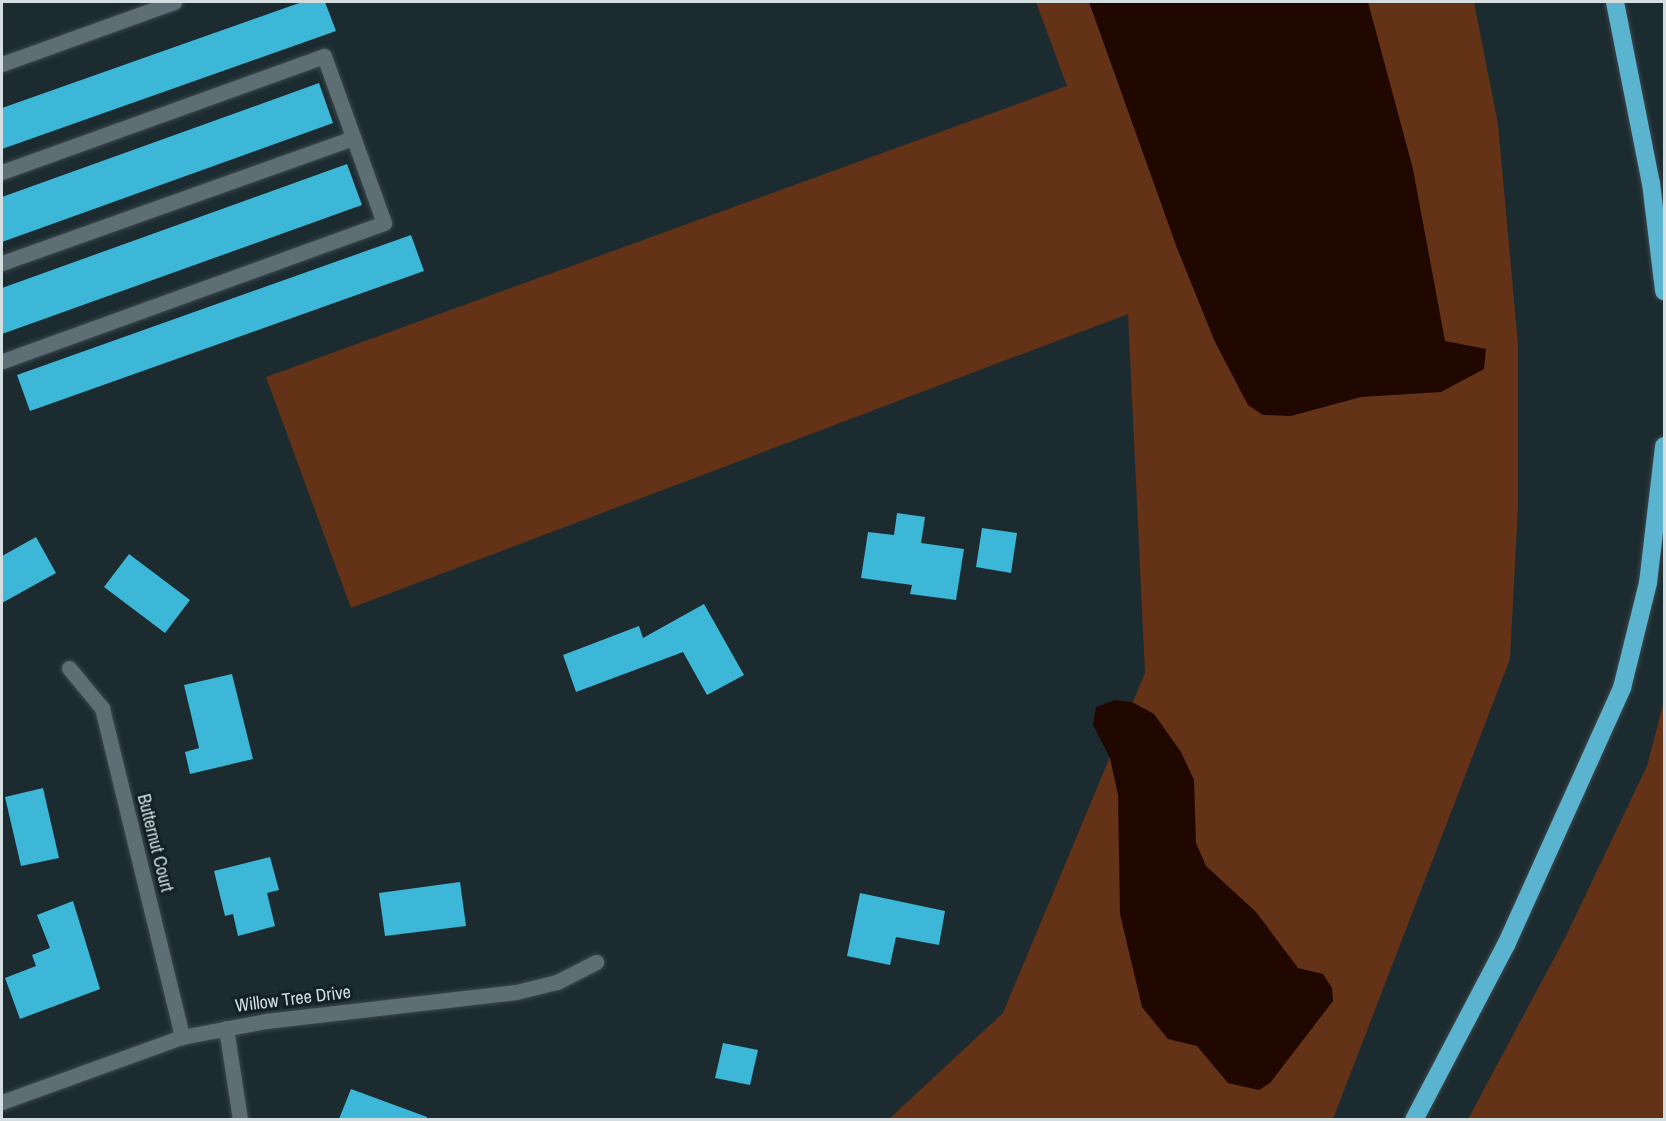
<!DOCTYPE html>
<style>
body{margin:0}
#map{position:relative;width:1666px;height:1121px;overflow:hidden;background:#1c2b30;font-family:"Archivo Narrow",sans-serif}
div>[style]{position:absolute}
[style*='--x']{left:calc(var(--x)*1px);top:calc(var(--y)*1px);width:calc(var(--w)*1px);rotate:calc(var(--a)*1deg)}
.green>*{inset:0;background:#633217}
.water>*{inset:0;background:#200801}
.building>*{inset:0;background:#3cb7d8}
.roads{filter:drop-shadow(0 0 2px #3b484c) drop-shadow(0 0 2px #3b484c)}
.lane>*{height:15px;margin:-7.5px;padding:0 7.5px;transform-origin:7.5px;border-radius:7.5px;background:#5d6f74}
.street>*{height:15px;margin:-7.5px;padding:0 7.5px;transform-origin:7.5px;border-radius:7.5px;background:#5d6f74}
.highway>*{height:18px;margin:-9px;padding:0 9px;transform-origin:9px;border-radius:9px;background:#5ab4cf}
span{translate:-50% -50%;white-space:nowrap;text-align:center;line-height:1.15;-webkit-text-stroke:6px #122126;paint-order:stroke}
.street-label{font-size:18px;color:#d4dde0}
.frame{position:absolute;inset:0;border:3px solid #d4dde0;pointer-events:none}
</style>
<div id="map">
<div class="green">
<div style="clip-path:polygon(1036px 2px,1474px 2px,1498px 124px,1518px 344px,1518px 507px,1510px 659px,1333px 1119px,889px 1119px,1003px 1013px,1145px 673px,1128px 314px,351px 608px,266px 377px,1067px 86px)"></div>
<div style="clip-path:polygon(1664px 701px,1664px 1119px,1468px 1119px,1565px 938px,1647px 766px)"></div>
</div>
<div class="water">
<div style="clip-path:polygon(1089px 2px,1368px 2px,1413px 169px,1445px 341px,1486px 349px,1484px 369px,1441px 392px,1361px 397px,1291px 416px,1263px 415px,1248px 405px,1215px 342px,1177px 248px)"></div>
<div style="clip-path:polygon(1115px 700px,1132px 702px,1154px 714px,1181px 752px,1194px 780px,1196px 843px,1206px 866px,1256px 912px,1298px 968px,1323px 974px,1332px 988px,1333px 1001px,1270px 1083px,1259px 1090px,1228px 1083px,1197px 1046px,1168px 1039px,1142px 1007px,1120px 914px,1118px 795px,1110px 758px,1093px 725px,1096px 707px)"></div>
</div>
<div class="building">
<div style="clip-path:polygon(302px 2px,325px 2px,336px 31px,2px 149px,2px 108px)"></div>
<div style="clip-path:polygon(319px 83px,333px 123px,2px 242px,2px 197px)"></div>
<div style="clip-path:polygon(347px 164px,362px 205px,2px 334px,2px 288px)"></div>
<div style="clip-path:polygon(411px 235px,424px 271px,30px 411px,17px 375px)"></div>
<div style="clip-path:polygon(897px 513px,925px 517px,921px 543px,964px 549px,956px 600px,910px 594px,912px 585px,861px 578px,868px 532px,894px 535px)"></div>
<div style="clip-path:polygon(982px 528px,1017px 533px,1011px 573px,976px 567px)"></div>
<div style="clip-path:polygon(36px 537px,56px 573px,2px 603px,2px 556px)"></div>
<div style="clip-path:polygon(129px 554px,190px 600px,165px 633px,104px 587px)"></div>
<div style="clip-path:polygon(704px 604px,744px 675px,707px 695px,683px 652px,576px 692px,563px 655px,639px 626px,643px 638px)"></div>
<div style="clip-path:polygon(232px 674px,253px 759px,190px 774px,185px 752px,199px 748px,184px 685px)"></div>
<div style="clip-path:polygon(43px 788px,59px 858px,21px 866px,5px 797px)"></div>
<div style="clip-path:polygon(270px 857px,279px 890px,267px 893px,275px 926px,238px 936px,233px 914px,225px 916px,214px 871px)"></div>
<div style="clip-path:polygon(460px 882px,466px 926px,385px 936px,379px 893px)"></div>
<div style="clip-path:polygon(860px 893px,945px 911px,939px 945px,896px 937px,890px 965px,847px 956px)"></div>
<div style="clip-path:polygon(73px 901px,100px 989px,20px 1019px,5px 978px,36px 966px,32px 955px,50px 948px,37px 915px)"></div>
<div style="clip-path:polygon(723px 1043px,758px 1050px,750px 1085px,715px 1078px)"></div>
<div style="clip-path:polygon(351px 1089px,427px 1117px,426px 1119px,339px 1119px)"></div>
</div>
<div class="roads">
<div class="lane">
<div style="--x:2;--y:64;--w:183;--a:-19.8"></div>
<div style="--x:2;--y:172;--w:342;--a:-19.8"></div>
<div style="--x:324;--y:56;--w:177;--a:70.2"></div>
<div style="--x:384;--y:223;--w:406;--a:160.1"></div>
<div style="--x:2;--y:263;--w:373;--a:-19.6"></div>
</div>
<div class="street">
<div style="--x:69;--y:668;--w:52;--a:50.5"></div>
<div style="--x:102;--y:708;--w:339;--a:76.3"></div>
<div style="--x:226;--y:1028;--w:93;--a:81.3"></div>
<div style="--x:2;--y:1102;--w:191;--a:-19.9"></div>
<div style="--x:182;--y:1037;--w:86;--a:-10.8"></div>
<div style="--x:266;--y:1021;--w:252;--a:-6.6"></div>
<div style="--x:516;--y:992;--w:42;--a:-13.7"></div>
<div style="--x:557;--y:982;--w:44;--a:-27.1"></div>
</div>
<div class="highway">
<div style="--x:1615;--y:2;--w:185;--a:78.8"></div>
<div style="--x:1651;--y:183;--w:109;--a:83.1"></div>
<div style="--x:1414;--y:1120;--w:198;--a:-62.3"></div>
<div style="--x:1506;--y:945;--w:282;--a:-65.7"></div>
<div style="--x:1622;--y:688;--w:108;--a:-76.1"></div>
<div style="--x:1648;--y:583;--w:138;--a:-83.3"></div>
</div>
</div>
<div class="street-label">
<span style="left:155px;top:843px;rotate:76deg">Butternut Court</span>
<span style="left:293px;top:999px;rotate:-7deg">Willow Tree Drive</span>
</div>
<div class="frame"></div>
</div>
